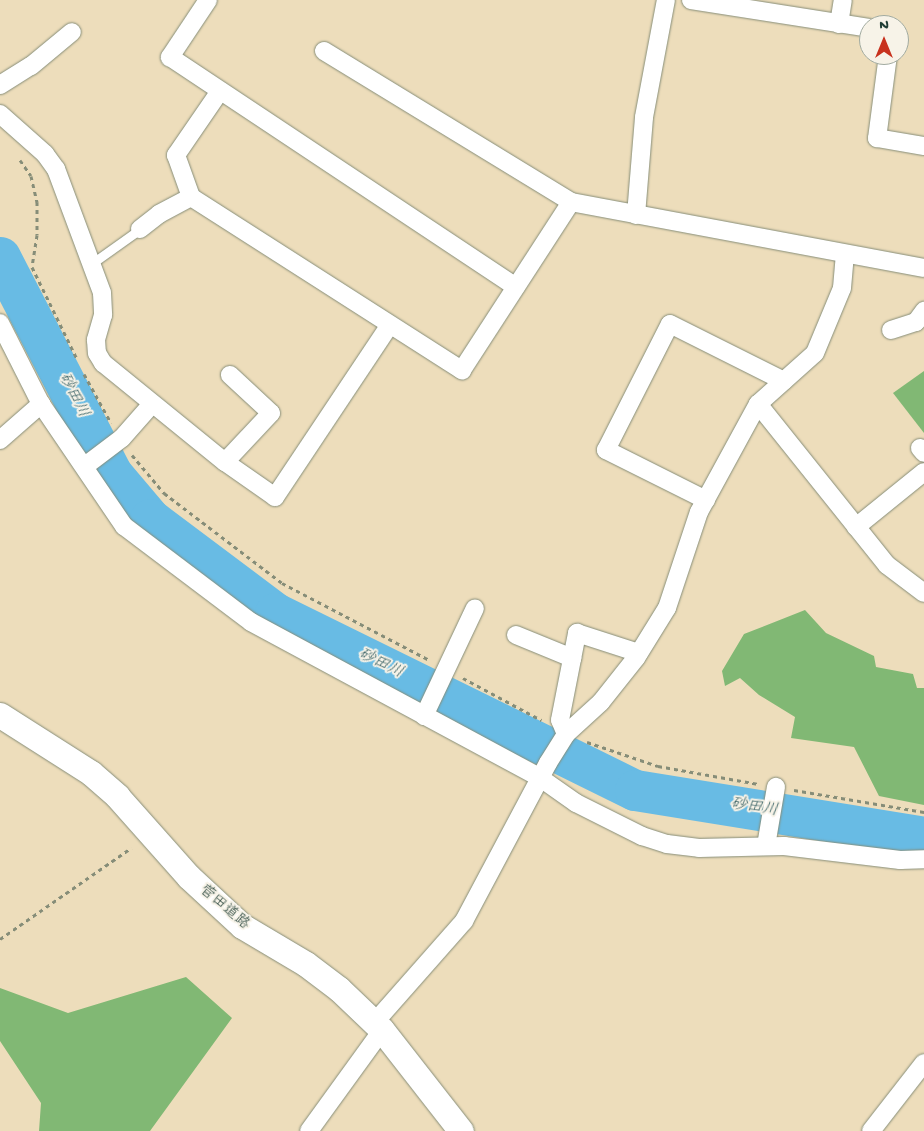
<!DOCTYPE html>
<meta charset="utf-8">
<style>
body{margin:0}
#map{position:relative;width:924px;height:1131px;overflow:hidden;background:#edddbb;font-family:"Gochi Hand","Klee One",sans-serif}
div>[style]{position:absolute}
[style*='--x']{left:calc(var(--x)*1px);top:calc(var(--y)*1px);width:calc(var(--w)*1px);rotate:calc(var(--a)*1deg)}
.forest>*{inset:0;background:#81b874}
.river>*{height:41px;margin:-20.5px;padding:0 20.5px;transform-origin:20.5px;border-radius:20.5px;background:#68bbe4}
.path>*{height:3px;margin-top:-1.5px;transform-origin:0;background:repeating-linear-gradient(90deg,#868d78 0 4px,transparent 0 8px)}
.roads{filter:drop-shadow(0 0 1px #868d78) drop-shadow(0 0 1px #868d78)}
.lane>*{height:9px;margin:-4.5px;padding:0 4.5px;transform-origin:4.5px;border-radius:4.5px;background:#fff}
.street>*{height:18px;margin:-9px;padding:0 9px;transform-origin:9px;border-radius:9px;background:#fff}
.secondary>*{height:25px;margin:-12.5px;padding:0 12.5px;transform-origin:12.5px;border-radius:12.5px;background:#fff}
span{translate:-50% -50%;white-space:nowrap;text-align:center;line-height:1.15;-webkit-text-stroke:4px #f7f3e8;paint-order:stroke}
.street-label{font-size:15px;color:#1f3d34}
.water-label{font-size:16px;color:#315c60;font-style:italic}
.north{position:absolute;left:859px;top:15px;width:50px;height:50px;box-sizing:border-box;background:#f7f3e8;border:1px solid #a1aaa0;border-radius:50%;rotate:0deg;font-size:14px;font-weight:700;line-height:20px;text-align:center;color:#1f3d34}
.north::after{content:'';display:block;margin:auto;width:18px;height:22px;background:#c8321e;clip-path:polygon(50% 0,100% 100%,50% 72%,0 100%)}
</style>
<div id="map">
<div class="forest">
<div style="clip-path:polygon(924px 371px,924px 433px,893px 393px)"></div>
<div style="clip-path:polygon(805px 610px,826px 633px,874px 656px,876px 667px,913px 674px,917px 688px,924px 688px,924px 805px,879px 796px,854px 747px,791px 738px,795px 717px,759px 695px,740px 678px,725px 686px,722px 671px,744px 634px)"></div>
<div style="clip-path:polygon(186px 977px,232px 1018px,150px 1131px,39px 1131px,41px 1103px,0 1041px,0 988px,68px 1013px)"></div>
</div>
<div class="river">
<div style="--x:0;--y:257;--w:244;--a:62.7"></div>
<div style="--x:112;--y:474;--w:59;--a:49.8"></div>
<div style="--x:150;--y:519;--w:156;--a:36.9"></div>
<div style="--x:275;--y:613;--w:401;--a:26.2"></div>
<div style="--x:635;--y:790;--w:293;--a:9.2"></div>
</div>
<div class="path">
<div style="--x:20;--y:160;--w:19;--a:55"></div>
<div style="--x:31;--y:176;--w:27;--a:77"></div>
<div style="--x:37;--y:202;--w:33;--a:90"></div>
<div style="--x:37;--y:235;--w:32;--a:99"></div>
<div style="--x:32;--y:267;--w:102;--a:63.9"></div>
<div style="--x:84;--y:374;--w:56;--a:61.1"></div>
<div style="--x:132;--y:455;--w:50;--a:49.9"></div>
<div style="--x:164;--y:493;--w:148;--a:37.3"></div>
<div style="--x:282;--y:583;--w:166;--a:27.6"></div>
<div style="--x:463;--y:678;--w:89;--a:28.3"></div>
<div style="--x:587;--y:742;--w:75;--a:18.7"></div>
<div style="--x:658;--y:766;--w:102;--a:10.2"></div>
<div style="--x:794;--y:790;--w:132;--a:9.6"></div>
<div style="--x:0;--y:939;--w:160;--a:-34.8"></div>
</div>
<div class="roads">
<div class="lane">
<div style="--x:91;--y:264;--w:60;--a:-35.5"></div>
</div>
<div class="street">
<div style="--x:208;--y:0;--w:69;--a:123.7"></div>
<div style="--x:170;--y:57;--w:415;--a:33.6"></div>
<div style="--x:691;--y:0;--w:180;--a:8.9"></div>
<div style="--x:839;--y:24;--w:24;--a:-81"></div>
<div style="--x:324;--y:51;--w:289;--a:31.4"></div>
<div style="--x:571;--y:202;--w:359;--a:10.6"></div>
<div style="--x:888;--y:55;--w:84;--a:97.5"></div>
<div style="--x:877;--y:138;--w:48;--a:9.7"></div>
<div style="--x:0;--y:85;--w:36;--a:-32"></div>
<div style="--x:31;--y:66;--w:53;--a:-39.7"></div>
<div style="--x:220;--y:91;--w:78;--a:124.5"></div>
<div style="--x:176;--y:155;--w:45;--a:70.3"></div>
<div style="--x:191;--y:197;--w:322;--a:32.6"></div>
<div style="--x:462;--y:370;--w:200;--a:-57"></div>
<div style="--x:0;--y:114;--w:60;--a:41.6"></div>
<div style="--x:45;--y:154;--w:19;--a:54"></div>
<div style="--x:56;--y:169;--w:132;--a:69.6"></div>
<div style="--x:102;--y:293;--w:22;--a:87"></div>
<div style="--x:103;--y:315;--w:26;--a:106"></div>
<div style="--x:96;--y:340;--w:13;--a:86"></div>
<div style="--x:97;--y:353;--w:12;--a:59"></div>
<div style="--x:103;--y:363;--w:157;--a:39.1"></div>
<div style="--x:225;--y:462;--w:67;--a:-46.8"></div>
<div style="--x:271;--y:413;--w:56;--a:-137.2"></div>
<div style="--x:636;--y:215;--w:98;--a:-85.3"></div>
<div style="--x:644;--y:117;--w:119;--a:-79.4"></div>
<div style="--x:140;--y:229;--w:24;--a:-38"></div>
<div style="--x:159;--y:214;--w:36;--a:-28"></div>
<div style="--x:0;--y:323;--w:91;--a:63.2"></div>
<div style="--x:41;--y:404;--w:148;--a:55.8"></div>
<div style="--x:124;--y:526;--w:159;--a:37.1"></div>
<div style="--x:251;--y:622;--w:327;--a:28.3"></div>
<div style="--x:539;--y:777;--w:45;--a:35.1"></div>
<div style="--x:576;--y:803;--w:74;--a:26.6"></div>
<div style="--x:642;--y:836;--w:26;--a:18"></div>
<div style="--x:667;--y:844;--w:32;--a:7"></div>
<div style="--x:699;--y:848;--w:85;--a:-1.3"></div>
<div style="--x:784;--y:846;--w:117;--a:6.9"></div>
<div style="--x:900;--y:860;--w:24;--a:-2"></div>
<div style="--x:891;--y:330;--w:26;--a:-18"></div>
<div style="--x:916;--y:322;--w:14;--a:-54"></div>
<div style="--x:758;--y:404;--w:206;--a:51.3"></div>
<div style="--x:887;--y:565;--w:46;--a:37.1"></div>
<div style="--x:0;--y:440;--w:55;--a:-41.3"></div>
<div style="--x:920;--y:448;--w:6;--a:51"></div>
<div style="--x:225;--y:462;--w:61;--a:35"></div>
<div style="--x:275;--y:497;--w:206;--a:-56.3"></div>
<div style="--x:85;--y:466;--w:46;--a:-37.1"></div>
<div style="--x:122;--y:438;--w:45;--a:-48.6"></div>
<div style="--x:706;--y:500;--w:112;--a:-153.4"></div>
<div style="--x:606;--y:450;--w:141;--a:-63.1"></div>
<div style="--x:670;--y:324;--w:127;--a:26.6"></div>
<div style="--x:856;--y:527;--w:87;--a:-39"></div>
<div style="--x:516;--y:635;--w:61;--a:22.3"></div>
<div style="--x:424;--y:716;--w:119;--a:-64.7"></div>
<div style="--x:566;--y:734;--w:15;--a:-113"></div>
<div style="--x:560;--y:720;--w:89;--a:-78.9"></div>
<div style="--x:577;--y:633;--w:65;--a:17.9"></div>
<div style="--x:766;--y:846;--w:60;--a:-80.4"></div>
<div style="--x:375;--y:1022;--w:135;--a:-48.6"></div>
<div style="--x:464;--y:921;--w:179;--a:-62"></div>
<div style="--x:548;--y:763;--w:34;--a:-58"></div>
<div style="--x:566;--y:734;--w:47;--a:-42.4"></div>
<div style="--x:601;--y:702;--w:56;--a:-51.5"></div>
<div style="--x:636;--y:658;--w:59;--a:-58.2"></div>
<div style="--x:667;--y:608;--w:101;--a:-71.6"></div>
<div style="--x:699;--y:512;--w:123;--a:-61.4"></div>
<div style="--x:758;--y:404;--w:76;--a:-41.8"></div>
<div style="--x:815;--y:353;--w:70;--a:-67.4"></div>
<div style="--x:842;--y:288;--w:34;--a:-85"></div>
<div style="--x:309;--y:1131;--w:125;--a:-54.1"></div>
<div style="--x:871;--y:1131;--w:86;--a:-52.1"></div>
</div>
<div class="secondary">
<div style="--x:0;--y:715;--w:108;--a:32.5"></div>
<div style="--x:91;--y:773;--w:35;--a:41"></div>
<div style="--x:117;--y:796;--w:108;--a:48.4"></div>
<div style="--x:189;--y:877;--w:72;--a:42.8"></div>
<div style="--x:242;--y:926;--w:74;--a:30.7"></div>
<div style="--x:306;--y:964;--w:41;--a:37.1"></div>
<div style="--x:339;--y:989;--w:59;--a:43.6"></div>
<div style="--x:382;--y:1030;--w:128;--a:52"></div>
</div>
</div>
<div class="street-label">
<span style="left:224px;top:908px;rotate:40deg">菅田道路</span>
</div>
<div class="water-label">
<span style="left:72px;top:396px;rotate:63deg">砂田川</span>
<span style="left:380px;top:665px;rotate:26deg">砂田川</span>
<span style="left:754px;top:809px;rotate:9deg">砂田川</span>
</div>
<div class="north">N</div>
</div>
